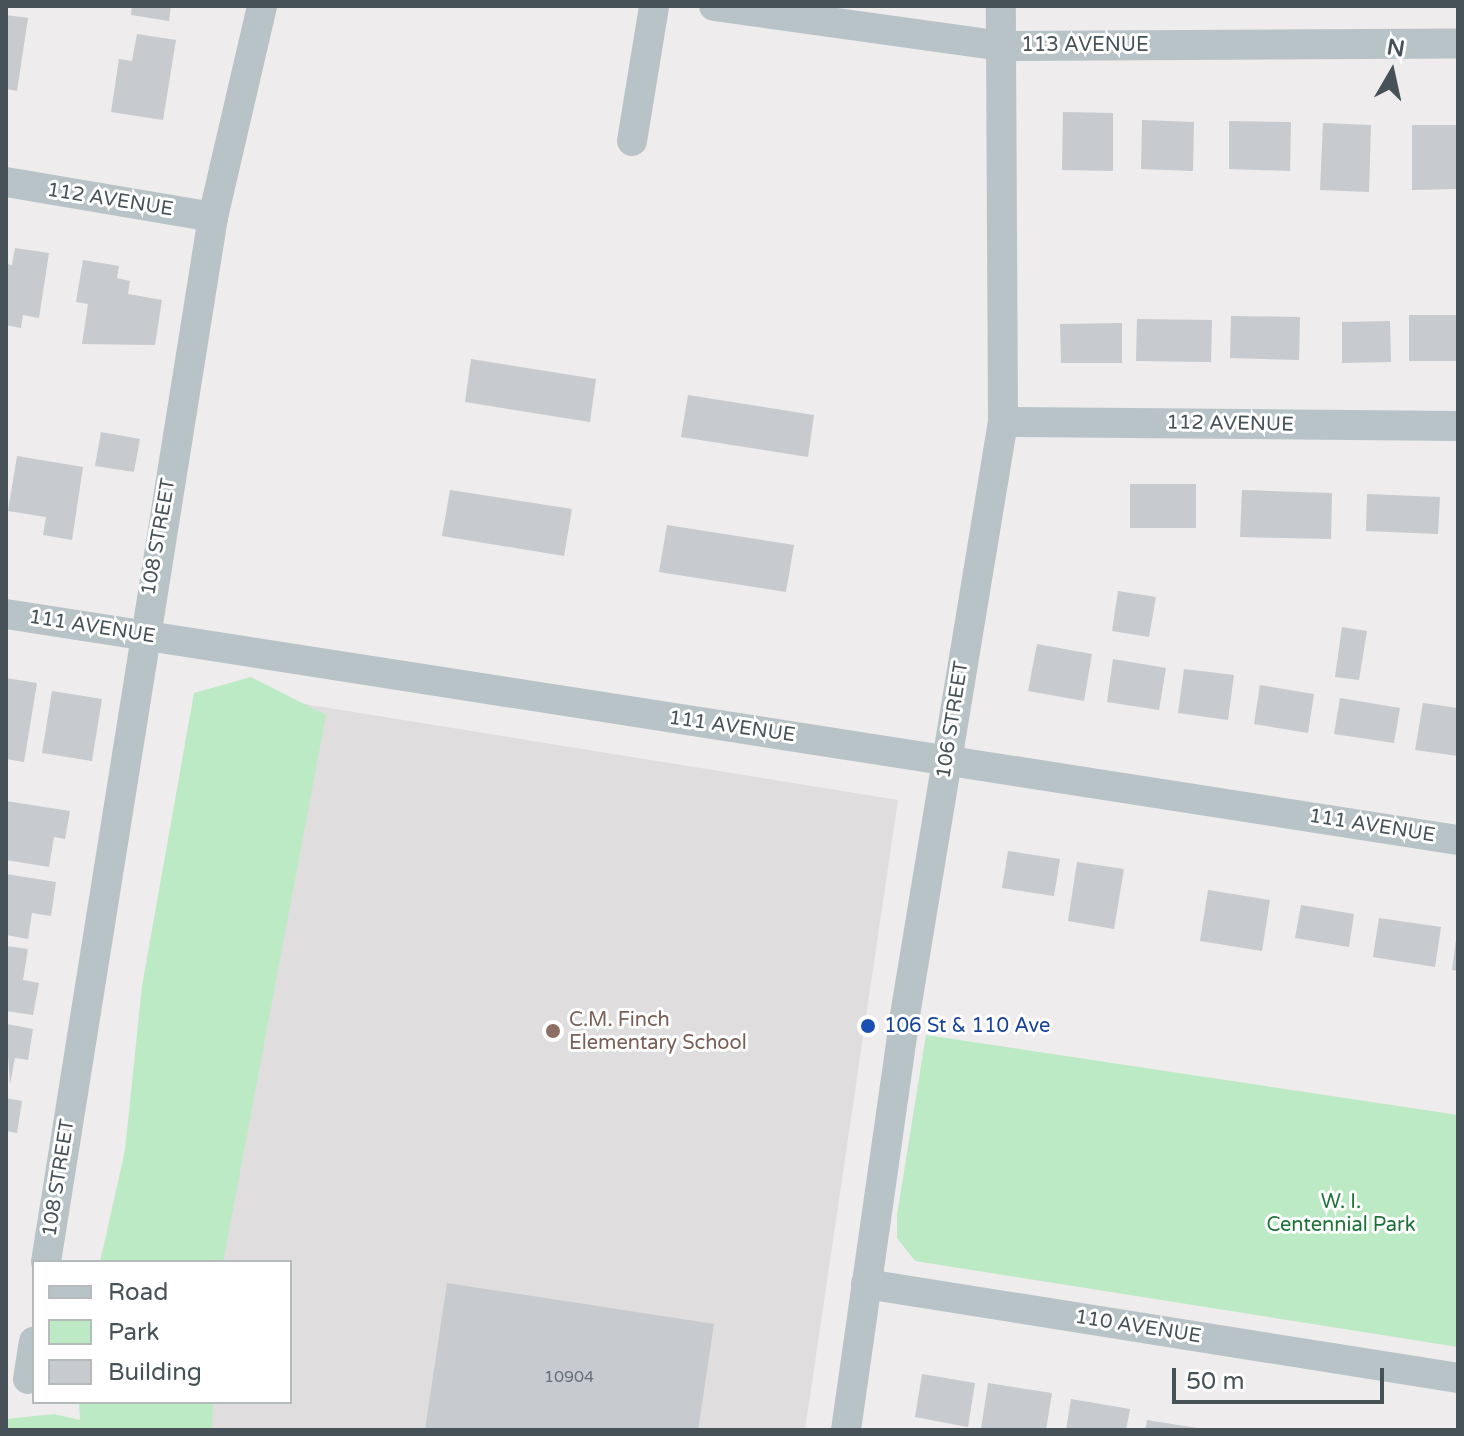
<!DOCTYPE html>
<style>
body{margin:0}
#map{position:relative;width:1464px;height:1436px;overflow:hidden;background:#eeecec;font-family:"Varela Round",sans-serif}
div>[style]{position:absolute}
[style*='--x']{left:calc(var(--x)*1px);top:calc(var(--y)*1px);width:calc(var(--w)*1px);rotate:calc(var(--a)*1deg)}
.education>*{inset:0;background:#dfdddd}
.green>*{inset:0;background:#bceac5}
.building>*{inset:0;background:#c7cace}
.minor>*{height:30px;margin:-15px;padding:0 15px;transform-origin:15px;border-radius:15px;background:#b8c3c7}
.dots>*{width:22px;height:22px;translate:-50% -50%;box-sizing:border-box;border:4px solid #fff;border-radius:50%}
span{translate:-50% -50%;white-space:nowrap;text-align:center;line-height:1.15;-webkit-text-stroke:6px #fff;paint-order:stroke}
.number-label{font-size:16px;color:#667075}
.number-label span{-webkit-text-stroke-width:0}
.street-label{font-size:20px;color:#465257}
.education-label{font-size:20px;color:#785e54}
.left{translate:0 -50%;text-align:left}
.transit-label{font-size:20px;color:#164399}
.park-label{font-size:20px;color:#1d7238}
.frame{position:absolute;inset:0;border:8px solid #465257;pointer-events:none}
.legend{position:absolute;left:32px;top:1260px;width:260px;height:144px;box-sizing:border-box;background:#fff;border:2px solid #b5babc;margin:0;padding:10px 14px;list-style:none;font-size:24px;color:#465257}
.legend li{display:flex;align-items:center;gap:16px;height:40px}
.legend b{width:40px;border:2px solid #b5babc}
.north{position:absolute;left:1352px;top:32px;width:80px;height:80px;-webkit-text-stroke:6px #fff;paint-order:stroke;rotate:9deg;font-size:22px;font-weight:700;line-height:32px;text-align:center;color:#465257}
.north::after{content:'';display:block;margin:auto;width:28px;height:36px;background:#465257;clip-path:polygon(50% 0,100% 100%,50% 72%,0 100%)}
.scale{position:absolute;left:1172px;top:1368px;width:212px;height:36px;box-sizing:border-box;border:4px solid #465257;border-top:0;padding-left:10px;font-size:24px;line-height:28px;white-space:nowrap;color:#465257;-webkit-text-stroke:6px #fff;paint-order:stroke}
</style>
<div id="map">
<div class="education">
<div style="clip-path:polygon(292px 702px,898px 800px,805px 1430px,182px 1430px,186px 1402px,290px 1402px,290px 1262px,207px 1262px)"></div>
</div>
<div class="green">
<div style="clip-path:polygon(251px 677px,326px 715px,223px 1262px,100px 1262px,125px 1150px,142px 986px,194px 693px)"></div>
<div style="clip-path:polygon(926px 1035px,1458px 1115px,1458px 1347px,915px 1261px,897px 1238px,897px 1215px)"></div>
<div style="clip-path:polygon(79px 1402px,213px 1402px,212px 1430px,6px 1430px,6px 1419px,54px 1414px,80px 1420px)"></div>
</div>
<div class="building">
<div style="clip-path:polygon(132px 6px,171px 6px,169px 21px,131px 15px)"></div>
<div style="clip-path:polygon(6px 15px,28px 18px,17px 91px,6px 89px)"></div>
<div style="clip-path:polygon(137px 34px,176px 40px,163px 120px,111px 112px,119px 59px,132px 61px)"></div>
<div style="clip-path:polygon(1063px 112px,1113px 113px,1113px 171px,1062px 170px)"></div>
<div style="clip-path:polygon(1142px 120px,1194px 122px,1193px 171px,1141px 169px)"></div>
<div style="clip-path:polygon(1229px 121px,1291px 122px,1290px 171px,1229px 169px)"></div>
<div style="clip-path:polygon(1323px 123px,1371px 125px,1369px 192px,1320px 190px)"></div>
<div style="clip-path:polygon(1412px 125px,1458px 125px,1458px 189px,1412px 190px)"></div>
<div style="clip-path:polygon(15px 248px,49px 253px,39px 318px,23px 315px,21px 328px,6px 325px,6px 264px,12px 265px)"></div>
<div style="clip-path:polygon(83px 260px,119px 266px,117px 278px,130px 281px,128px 294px,162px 300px,155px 345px,82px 344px,88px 304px,76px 302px)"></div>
<div style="clip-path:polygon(1409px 315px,1458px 315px,1458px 361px,1409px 361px)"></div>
<div style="clip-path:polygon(1231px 316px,1300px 317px,1299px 360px,1230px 358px)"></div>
<div style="clip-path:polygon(1137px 319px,1212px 320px,1211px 362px,1136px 361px)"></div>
<div style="clip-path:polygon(1390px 321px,1391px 362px,1342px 363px,1342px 322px)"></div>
<div style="clip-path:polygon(1122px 323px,1122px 363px,1061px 363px,1060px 324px)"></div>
<div style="clip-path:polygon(471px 359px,596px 379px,590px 422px,465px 402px)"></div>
<div style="clip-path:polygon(688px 395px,814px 415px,808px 457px,681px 437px)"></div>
<div style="clip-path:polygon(101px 432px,140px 439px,134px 472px,95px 466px)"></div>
<div style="clip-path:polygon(17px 456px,83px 467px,72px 540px,43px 535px,46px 517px,8px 511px)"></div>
<div style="clip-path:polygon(1130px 484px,1196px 484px,1196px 528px,1130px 528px)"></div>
<div style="clip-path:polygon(450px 490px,572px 509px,564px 556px,442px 536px)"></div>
<div style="clip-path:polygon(1242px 490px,1332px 493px,1331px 539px,1240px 537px)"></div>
<div style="clip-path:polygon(1367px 494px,1440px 497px,1438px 534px,1366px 531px)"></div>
<div style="clip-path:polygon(667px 525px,794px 545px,786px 592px,659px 572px)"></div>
<div style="clip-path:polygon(1118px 591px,1156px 597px,1149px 637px,1112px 631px)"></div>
<div style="clip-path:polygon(1342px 627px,1367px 631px,1359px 680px,1335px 677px)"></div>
<div style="clip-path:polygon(1037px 644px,1092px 654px,1084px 701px,1028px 691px)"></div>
<div style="clip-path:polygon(1113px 659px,1166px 668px,1159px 710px,1107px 702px)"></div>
<div style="clip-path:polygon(1184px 669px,1234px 675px,1228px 720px,1178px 713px)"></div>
<div style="clip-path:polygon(6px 678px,37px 683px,24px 762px,6px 759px)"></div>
<div style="clip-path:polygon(1260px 685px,1314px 694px,1308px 733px,1254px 724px)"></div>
<div style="clip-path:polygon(52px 691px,102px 699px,92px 761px,42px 753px)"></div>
<div style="clip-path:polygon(1340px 698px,1400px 708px,1394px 743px,1334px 734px)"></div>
<div style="clip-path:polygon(1423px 703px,1458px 708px,1458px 756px,1415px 750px)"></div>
<div style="clip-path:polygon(6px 801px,70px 811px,65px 839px,54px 837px,49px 867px,6px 860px)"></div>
<div style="clip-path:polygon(1008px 851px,1060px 859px,1054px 896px,1002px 888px)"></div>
<div style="clip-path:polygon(1077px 862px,1124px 869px,1114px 929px,1068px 921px)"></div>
<div style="clip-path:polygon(6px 874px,56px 882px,51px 916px,32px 913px,28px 939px,6px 935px)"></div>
<div style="clip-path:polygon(1208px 890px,1270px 900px,1262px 951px,1200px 941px)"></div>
<div style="clip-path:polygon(1301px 905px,1354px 914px,1349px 947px,1295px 938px)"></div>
<div style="clip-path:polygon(1379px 918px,1441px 927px,1435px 967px,1373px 957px)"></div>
<div style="clip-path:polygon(1456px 940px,1458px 940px,1458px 971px,1452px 970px)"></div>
<div style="clip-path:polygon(6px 946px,28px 949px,23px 980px,39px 983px,33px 1015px,6px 1011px)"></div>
<div style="clip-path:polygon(6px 1024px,33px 1029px,28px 1060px,15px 1058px,10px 1085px)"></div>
<div style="clip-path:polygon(6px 1098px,22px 1101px,17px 1133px,6px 1131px)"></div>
<div style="clip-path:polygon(447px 1283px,714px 1324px,698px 1430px,425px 1430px)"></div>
<div style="clip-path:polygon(922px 1374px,975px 1383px,968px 1427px,915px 1417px)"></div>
<div style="clip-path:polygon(988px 1383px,1052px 1393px,1046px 1430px,981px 1429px)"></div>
<div style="clip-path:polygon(1071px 1399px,1130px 1409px,1126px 1430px,1066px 1430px)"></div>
<div style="clip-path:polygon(1147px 1420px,1197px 1428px,1197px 1430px,1145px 1430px)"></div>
</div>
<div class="minor">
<div style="--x:714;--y:6;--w:290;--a:7.9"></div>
<div style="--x:1001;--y:46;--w:457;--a:-0.3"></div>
<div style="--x:632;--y:141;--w:137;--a:-80.7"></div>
<div style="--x:6;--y:182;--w:210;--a:9.6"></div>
<div style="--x:1003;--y:422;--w:455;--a:0.5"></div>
<div style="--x:6;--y:614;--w:1469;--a:8.85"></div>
<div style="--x:46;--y:1262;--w:1058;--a:-80.92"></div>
<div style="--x:213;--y:217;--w:217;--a:-76.9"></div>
<div style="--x:866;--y:1284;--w:599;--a:9.02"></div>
<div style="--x:28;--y:1379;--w:38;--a:-81"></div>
<div style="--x:846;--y:1430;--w:419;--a:-81.9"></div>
<div style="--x:905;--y:1015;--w:601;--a:-80.62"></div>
<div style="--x:1003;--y:422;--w:416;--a:-90.3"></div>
</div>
<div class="dots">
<div style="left:868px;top:1026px;background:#1a4fb4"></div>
<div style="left:553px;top:1031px;background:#8d6e63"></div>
</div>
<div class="number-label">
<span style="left:569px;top:1377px">10904</span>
</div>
<div class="street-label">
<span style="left:1085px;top:45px">113 AVENUE</span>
<span style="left:110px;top:200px;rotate:9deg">112 AVENUE</span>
<span style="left:1230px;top:424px;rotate:1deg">112 AVENUE</span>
<span style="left:159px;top:537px;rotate:-80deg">108 STREET</span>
<span style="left:92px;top:627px;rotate:9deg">111 AVENUE</span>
<span style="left:953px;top:720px;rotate:-81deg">106 STREET</span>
<span style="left:732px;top:727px;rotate:8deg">111 AVENUE</span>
<span style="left:1372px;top:826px;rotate:9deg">111 AVENUE</span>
<span style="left:59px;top:1178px;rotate:-81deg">108 STREET</span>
<span style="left:1138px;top:1327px;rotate:9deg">110 AVENUE</span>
</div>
<div class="education-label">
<span class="left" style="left:569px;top:1032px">C.M. Finch<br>Elementary School</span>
</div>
<div class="transit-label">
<span class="left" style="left:884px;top:1026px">106 St &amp; 110 Ave</span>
</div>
<div class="park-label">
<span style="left:1341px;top:1214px">W. I.<br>Centennial Park</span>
</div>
<div class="frame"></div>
<ul class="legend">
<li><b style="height:10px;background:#b8c3c7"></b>Road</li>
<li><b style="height:22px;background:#bceac5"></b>Park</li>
<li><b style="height:22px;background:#c7cace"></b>Building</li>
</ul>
<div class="north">N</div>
<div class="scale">50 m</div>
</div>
